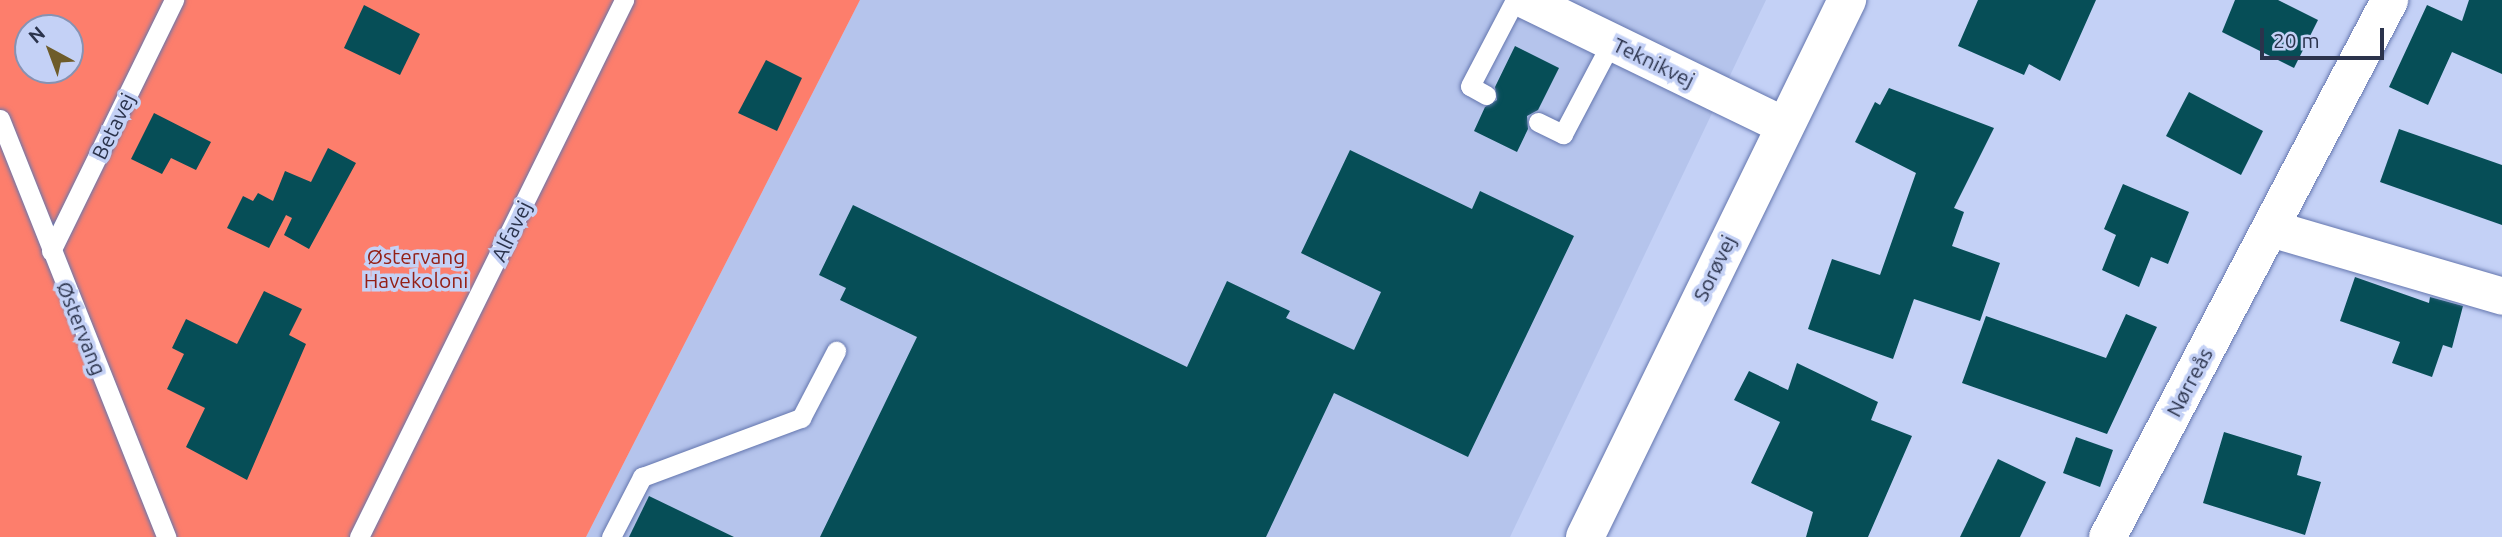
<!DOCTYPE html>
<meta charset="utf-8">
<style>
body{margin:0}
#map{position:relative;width:2502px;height:537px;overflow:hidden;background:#c4d1f6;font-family:Ubuntu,sans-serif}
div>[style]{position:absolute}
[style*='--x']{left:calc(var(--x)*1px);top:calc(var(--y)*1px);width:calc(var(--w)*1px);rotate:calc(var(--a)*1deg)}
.built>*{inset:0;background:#b5c4ec}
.green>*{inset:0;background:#fd7e6c}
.building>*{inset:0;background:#064e57}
.roads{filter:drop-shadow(0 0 2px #6476ae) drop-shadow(0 0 2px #6476ae)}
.lane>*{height:19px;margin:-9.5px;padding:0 9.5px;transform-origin:9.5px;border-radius:9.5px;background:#fff}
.street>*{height:37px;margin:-18.5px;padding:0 18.5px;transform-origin:18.5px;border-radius:18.5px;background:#fff}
.secondary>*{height:38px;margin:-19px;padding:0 19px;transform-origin:19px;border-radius:19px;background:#fff}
span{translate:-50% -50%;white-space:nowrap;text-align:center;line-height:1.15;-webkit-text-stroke:7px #c4d1f6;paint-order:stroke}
.street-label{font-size:21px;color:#2b334c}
.park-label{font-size:21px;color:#942016}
.north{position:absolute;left:14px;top:14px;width:70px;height:70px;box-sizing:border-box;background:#c4d1f6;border:2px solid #8792b2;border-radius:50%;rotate:319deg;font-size:19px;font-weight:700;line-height:28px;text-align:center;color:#2b334c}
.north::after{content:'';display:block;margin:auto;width:24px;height:32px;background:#6e5c2a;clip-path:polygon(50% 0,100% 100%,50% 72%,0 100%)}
.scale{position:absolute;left:2260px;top:28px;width:124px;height:32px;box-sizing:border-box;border:4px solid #2b334c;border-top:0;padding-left:9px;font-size:21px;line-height:24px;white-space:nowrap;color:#2b334c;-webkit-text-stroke:5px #c4d1f6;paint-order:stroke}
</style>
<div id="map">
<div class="built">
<div style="clip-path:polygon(860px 0,1766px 0,1510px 537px,586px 537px)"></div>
</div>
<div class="green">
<div style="clip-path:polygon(evenodd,0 0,860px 0,586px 537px,0 537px,0 0,28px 28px,70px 28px,70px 70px,28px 70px,28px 28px)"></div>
</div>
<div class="building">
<div style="clip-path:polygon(1978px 0,2096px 0,2060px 81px,2029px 64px,2024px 75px,1958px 46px)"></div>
<div style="clip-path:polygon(2235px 0,2278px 0,2318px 20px,2294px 68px,2222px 32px)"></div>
<div style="clip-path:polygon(2469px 0,2502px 0,2502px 74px,2452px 52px,2428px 105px,2389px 87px,2427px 5px,2462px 21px)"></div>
<div style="clip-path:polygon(364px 5px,420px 34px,400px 75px,344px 48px)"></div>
<div style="clip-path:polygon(1515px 46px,1559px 68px,1538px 110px,1527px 116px,1528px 129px,1517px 152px,1474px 131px,1485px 107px,1497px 100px,1495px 87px)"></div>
<div style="clip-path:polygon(766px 60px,802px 78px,777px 131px,738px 113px)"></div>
<div style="clip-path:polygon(1889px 88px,1994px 128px,1954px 208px,1964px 212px,1952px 246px,2000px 263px,1980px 321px,1914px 299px,1893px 359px,1808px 329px,1832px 259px,1880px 275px,1916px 173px,1855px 142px,1875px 102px,1880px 105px)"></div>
<div style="clip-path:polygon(2189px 92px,2263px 131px,2241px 175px,2166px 136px)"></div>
<div style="clip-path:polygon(154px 113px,211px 142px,196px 170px,171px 158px,162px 174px,131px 159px)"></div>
<div style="clip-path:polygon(2399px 129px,2502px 165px,2502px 225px,2380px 182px)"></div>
<div style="clip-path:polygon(328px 148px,356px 163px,309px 249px,284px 235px,292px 218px,286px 215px,269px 248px,227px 228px,243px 196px,253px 201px,258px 193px,273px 201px,285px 171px,311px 182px)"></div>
<div style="clip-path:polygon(1350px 150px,1472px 209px,1480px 191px,1574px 236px,1468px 457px,1334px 393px,1266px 537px,820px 537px,917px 337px,840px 300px,846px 288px,819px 275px,853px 205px,1187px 367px,1227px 281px,1290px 311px,1286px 318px,1354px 350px,1381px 292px,1301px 253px)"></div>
<div style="clip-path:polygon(2123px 184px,2189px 212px,2168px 264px,2151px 257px,2139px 287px,2102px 270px,2116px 235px,2104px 229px)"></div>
<div style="clip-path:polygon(2355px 277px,2429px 303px,2430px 297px,2463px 306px,2452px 348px,2443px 345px,2432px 377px,2392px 363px,2400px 342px,2340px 321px)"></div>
<div style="clip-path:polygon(264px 291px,302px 309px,289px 335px,306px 344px,247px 480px,186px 447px,205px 408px,167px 389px,184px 354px,172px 348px,186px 319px,237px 344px)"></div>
<div style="clip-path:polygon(2126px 314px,2157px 327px,2107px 434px,1962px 383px,1986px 316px,2106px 358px)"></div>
<div style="clip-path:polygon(1797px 363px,1878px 402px,1871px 420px,1912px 436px,1868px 537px,1806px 537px,1813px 512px,1751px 483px,1780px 422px,1734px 400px,1749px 371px,1788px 390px)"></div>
<div style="clip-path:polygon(2224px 432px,2302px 456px,2297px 475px,2321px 482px,2305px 535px,2203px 503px)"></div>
<div style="clip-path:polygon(2076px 437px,2113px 450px,2100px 487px,2063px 473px)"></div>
<div style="clip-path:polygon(1998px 459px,2046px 482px,2020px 537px,1960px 537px)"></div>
<div style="clip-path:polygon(649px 496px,734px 537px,629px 537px)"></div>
</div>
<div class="roads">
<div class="lane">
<div style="--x:1486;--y:95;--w:18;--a:-151"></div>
<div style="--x:1470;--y:86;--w:97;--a:-62.4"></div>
<div style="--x:0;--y:119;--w:450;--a:68.3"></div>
<div style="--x:1538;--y:122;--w:28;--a:26"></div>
<div style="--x:1563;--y:134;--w:105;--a:-62.2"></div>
<div style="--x:51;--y:251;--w:280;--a:-63.9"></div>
<div style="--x:359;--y:537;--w:599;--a:-63.73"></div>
<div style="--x:611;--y:537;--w:68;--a:-62.7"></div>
<div style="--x:642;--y:477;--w:170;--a:-20.4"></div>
<div style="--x:801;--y:418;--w:76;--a:-62.4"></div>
</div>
<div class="street">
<div style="--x:1526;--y:0;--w:286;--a:25.9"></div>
<div style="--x:2270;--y:228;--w:242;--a:16.3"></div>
<div style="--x:2107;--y:537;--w:607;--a:-62.29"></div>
</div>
<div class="secondary">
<div style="--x:1585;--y:537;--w:598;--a:-63.99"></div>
</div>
</div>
<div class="street-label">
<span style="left:1654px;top:62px;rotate:26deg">Teknikvej</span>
<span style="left:113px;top:126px;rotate:-64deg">Betavej</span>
<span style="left:511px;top:231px;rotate:-64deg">Alfavej</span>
<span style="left:1714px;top:268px;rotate:-64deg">Sorøvej</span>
<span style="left:82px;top:328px;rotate:68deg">Østervang</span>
<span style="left:2189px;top:382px;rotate:-62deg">Nørreås</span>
</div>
<div class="park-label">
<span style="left:416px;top:268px">Østervang<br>Havekoloni</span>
</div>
<div class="north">N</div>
<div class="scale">20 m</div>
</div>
